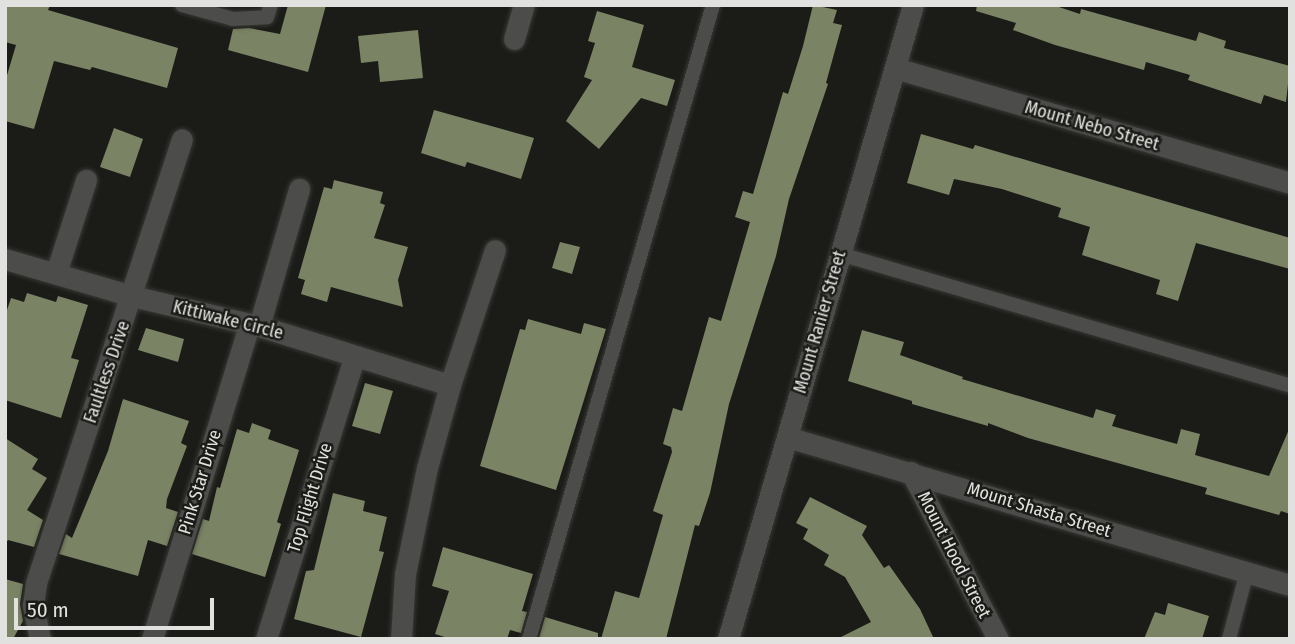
<!DOCTYPE html>
<style>
body{margin:0}
#map{position:relative;width:1295px;height:644px;overflow:hidden;background:#1b1c18;font-family:"Fira Sans Condensed",sans-serif}
div>[style]{position:absolute}
[style*='--x']{left:calc(var(--x)*1px);top:calc(var(--y)*1px);width:calc(var(--w)*1px);rotate:calc(var(--a)*1deg)}
.building>*{inset:0;background:#7a8363}
.roads{filter:drop-shadow(0 0 2px #373834) drop-shadow(0 0 2px #373834)}
.service>*{height:14px;margin:-7px;padding:0 7px;transform-origin:7px;border-radius:7px;background:#4c4d4b}
.minor>*{height:21px;margin:-10.5px;padding:0 10.5px;transform-origin:10.5px;border-radius:10.5px;background:#4c4d4b}
span{translate:-50% -50%;white-space:nowrap;text-align:center;line-height:1.15;-webkit-text-stroke:5px #1b1c18;paint-order:stroke}
.street-label{font-size:18px;color:#e1e2df}
.frame{position:absolute;inset:0;border:7px solid #e1e2df;pointer-events:none}
.scale{position:absolute;left:14px;top:598px;width:200px;height:32px;box-sizing:border-box;border:4px solid #e1e2df;border-top:0;padding-left:9px;font-size:21px;line-height:24px;white-space:nowrap;color:#e1e2df;-webkit-text-stroke:5px #1b1c18;paint-order:stroke}
</style>
<div id="map">
<div class="building">
<div style="clip-path:polygon(5px 5px,50px 5px,48px 10px,178px 48px,167px 88px,92px 67px,90px 70px,54px 61px,34px 129px,5px 121px,5px 82px,16px 45px,5px 42px)"></div>
<div style="clip-path:polygon(288px 5px,326px 5px,308px 72px,228px 50px,233px 29px,249px 28px,280px 34px)"></div>
<div style="clip-path:polygon(813px 5px,837px 10px,833px 23px,842px 25px,826px 83px,828px 84px,789px 199px,776px 256px,729px 404px,710px 493px,699px 526px,695px 525px,666px 639px,601px 639px,615px 591px,639px 598px,663px 515px,653px 511px,672px 452px,671px 447px,663px 444px,673px 408px,682px 411px,709px 317px,721px 321px,750px 222px,735px 217px,743px 191px,753px 194px,783px 92px,788px 94px,803px 46px)"></div>
<div style="clip-path:polygon(977px 5px,1053px 5px,1080px 14px,1081px 9px,1196px 41px,1199px 32px,1226px 41px,1224px 48px,1290px 66px,1286px 102px,1264px 95px,1261px 104px,1188px 80px,1190px 75px,1146px 62px,1144px 70px,1055px 45px,1013px 30px,1016px 23px,976px 11px)"></div>
<div style="clip-path:polygon(597px 11px,644px 25px,632px 67px,675px 80px,667px 106px,641px 98px,599px 149px,566px 121px,592px 80px,584px 77px,595px 43px,588px 41px)"></div>
<div style="clip-path:polygon(418px 30px,423px 78px,380px 82px,378px 61px,361px 63px,358px 36px)"></div>
<div style="clip-path:polygon(434px 110px,534px 138px,521px 179px,467px 162px,465px 167px,421px 153px)"></div>
<div style="clip-path:polygon(114px 128px,143px 139px,130px 177px,100px 167px)"></div>
<div style="clip-path:polygon(921px 134px,973px 149px,975px 145px,1290px 238px,1290px 269px,1196px 243px,1178px 301px,1156px 294px,1160px 280px,1082px 255px,1090px 227px,1058px 217px,1061px 208px,1002px 189px,954px 179px,949px 195px,907px 183px)"></div>
<div style="clip-path:polygon(334px 180px,383px 192px,380px 203px,385px 205px,374px 238px,408px 247px,398px 280px,403px 307px,331px 287px,327px 302px,301px 294px,305px 280px,298px 278px,324px 187px,332px 189px)"></div>
<div style="clip-path:polygon(560px 242px,580px 247px,572px 274px,552px 268px)"></div>
<div style="clip-path:polygon(27px 293px,56px 302px,58px 296px,88px 305px,71px 358px,79px 360px,61px 418px,5px 400px,5px 316px,11px 298px,24px 302px)"></div>
<div style="clip-path:polygon(528px 319px,581px 334px,584px 323px,606px 329px,556px 490px,480px 466px,520px 329px,525px 330px)"></div>
<div style="clip-path:polygon(146px 328px,184px 339px,178px 362px,138px 350px)"></div>
<div style="clip-path:polygon(862px 330px,904px 342px,900px 355px,963px 377px,962px 379px,1093px 418px,1096px 409px,1116px 415px,1112px 426px,1177px 444px,1181px 429px,1200px 434px,1195px 455px,1269px 476px,1290px 427px,1290px 514px,1281px 511px,1279px 515px,1205px 494px,1207px 488px,1028px 438px,988px 423px,988px 426px,912px 404px,912px 401px,848px 381px)"></div>
<div style="clip-path:polygon(365px 383px,393px 391px,380px 434px,352px 426px)"></div>
<div style="clip-path:polygon(123px 399px,189px 421px,181px 443px,187px 446px,167px 499px,166px 508px,178px 512px,167px 546px,148px 540px,138px 576px,59px 554px,66px 534px,72px 538px,108px 451px)"></div>
<div style="clip-path:polygon(252px 423px,271px 430px,268px 439px,299px 450px,277px 522px,281px 524px,265px 577px,192px 554px,203px 519px,209px 521px,217px 487px,220px 488px,237px 429px,249px 433px)"></div>
<div style="clip-path:polygon(5px 438px,38px 459px,32px 469px,47px 478px,27px 510px,43px 520px,34px 547px,8px 540px,5px 544px)"></div>
<div style="clip-path:polygon(333px 493px,365px 501px,363px 511px,387px 517px,379px 551px,384px 552px,361px 637px,294px 619px,306px 571px,314px 570px)"></div>
<div style="clip-path:polygon(810px 497px,867px 526px,862px 535px,884px 568px,889px 565px,920px 609px,934px 639px,837px 639px,871px 622px,845px 577px,824px 565px,829px 555px,803px 539px,808px 529px,796px 523px)"></div>
<div style="clip-path:polygon(443px 547px,533px 574px,522px 611px,527px 612px,521px 633px,510px 630px,507px 639px,451px 639px,435px 634px,449px 591px,432px 586px)"></div>
<div style="clip-path:polygon(5px 579px,23px 584px,20px 604px,23px 621px,13px 639px,5px 639px)"></div>
<div style="clip-path:polygon(1168px 603px,1209px 616px,1202px 639px,1144px 639px,1155px 612px,1165px 615px)"></div>
<div style="clip-path:polygon(545px 617px,598px 633px,598px 639px,539px 638px)"></div>
</div>
<div class="roads">
<div class="service">
<div style="--x:182;--y:5;--w:53;--a:15.4"></div>
<div style="--x:233;--y:19;--w:34;--a:-3"></div>
<div style="--x:267;--y:17;--w:13;--a:-72"></div>
<div style="--x:840;--y:254;--w:469;--a:16.3"></div>
<div style="--x:529;--y:639;--w:660;--a:-73.82"></div>
<div style="--x:1229;--y:639;--w:69;--a:-75"></div>
</div>
<div class="minor">
<div style="--x:514;--y:39;--w:35;--a:-74"></div>
<div style="--x:895;--y:68;--w:411;--a:16.2"></div>
<div style="--x:5;--y:259;--w:132;--a:16.2"></div>
<div style="--x:132;--y:296;--w:130;--a:13.3"></div>
<div style="--x:259;--y:326;--w:200;--a:17.2"></div>
<div style="--x:56;--y:273;--w:98;--a:-72.1"></div>
<div style="--x:259;--y:326;--w:143;--a:-73.7"></div>
<div style="--x:787;--y:437;--w:524;--a:16.4"></div>
<div style="--x:911;--y:472;--w:188;--a:62.5"></div>
<div style="--x:40;--y:639;--w:35;--a:-102"></div>
<div style="--x:33;--y:605;--w:22;--a:-82"></div>
<div style="--x:36;--y:583;--w:467;--a:-71.8"></div>
<div style="--x:152;--y:639;--w:329;--a:-72.8"></div>
<div style="--x:266;--y:639;--w:294;--a:-72.6"></div>
<div style="--x:401;--y:639;--w:65;--a:-86.5"></div>
<div style="--x:405;--y:574;--w:108;--a:-78.3"></div>
<div style="--x:427;--y:468;--w:86;--a:-74.5"></div>
<div style="--x:450;--y:385;--w:142;--a:-71.6"></div>
<div style="--x:728;--y:639;--w:660;--a:-73.73"></div>
</div>
</div>
<div class="street-label">
<span style="left:1092px;top:126px;rotate:16deg">Mount Nebo Street</span>
<span style="left:228px;top:320px;rotate:14deg">Kittiwake Circle</span>
<span style="left:820px;top:322px;rotate:-74deg">Mount Ranier Street</span>
<span style="left:107px;top:372px;rotate:-71deg">Faultless Drive</span>
<span style="left:200px;top:482px;rotate:-73deg">Pink Star Drive</span>
<span style="left:310px;top:498px;rotate:-73deg">Top Flight Drive</span>
<span style="left:1039px;top:510px;rotate:17deg">Mount Shasta Street</span>
<span style="left:954px;top:555px;rotate:63deg">Mount Hood Street</span>
</div>
<div class="frame"></div>
<div class="scale">50 m</div>
</div>
